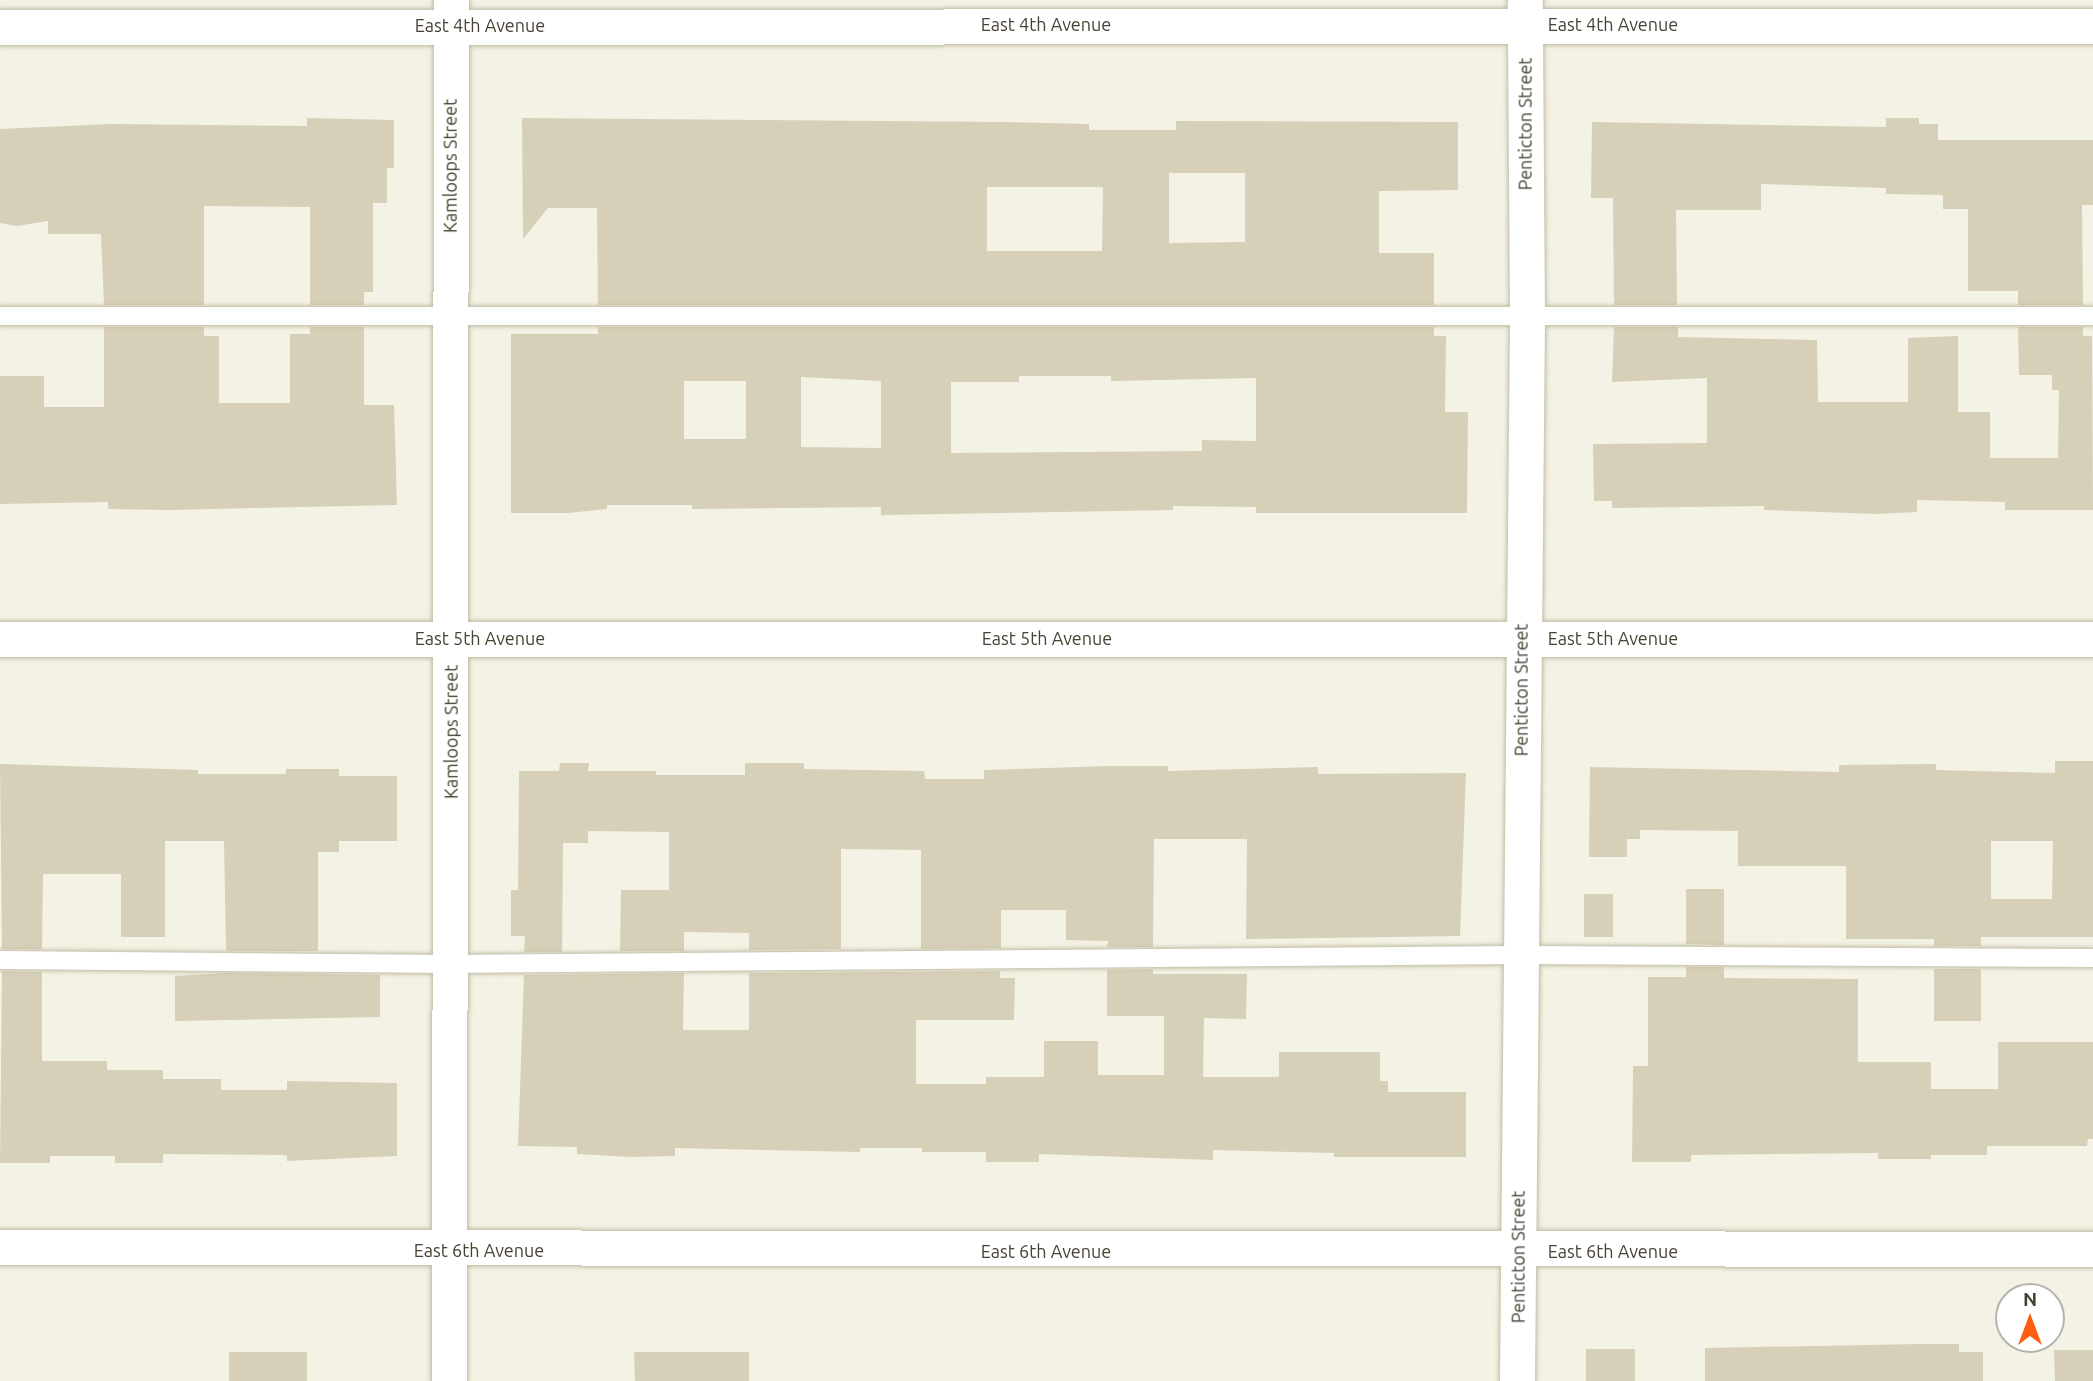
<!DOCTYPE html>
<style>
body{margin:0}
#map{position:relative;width:2093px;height:1381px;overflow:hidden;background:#f4f2e4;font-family:Ubuntu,sans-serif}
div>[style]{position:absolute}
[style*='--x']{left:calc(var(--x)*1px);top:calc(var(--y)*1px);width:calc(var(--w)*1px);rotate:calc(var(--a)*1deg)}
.building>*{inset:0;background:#d7d0b8}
.roads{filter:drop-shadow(0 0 2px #c0bca6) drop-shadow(0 0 2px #c0bca6)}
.service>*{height:18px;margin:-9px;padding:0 9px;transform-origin:9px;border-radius:9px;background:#fff}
.minor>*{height:35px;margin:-17.5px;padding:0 17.5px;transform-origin:17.5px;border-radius:17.5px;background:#fff}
span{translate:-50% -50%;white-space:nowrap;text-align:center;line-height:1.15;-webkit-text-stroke:6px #fff;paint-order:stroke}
.street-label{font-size:18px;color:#474233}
.north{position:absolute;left:1995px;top:1283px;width:70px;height:70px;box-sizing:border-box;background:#fff;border:2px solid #b5b3ad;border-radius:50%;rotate:0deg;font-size:19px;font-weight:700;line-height:28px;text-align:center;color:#474233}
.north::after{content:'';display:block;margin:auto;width:24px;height:32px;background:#ff5d10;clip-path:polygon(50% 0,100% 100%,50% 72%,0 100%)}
</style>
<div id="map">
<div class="building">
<div style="clip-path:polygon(307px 118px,394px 120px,394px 168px,387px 168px,387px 203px,373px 203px,373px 292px,364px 292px,364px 305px,310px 305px,310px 207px,204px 206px,204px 305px,104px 305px,101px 234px,48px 234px,48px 221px,17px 226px,0 223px,0 129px,111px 124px,307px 126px)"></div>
<div style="clip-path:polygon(evenodd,522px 118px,1003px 122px,1089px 124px,1089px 130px,1176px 130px,1176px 121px,1458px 122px,1458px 190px,1379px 191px,1379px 253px,1434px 253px,1434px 305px,598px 305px,597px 208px,548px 208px,523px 239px,522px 118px,1169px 173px,1245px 173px,1245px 242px,1169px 243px,1169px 173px,522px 118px,987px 187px,1103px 187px,1102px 251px,987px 251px,987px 187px)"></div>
<div style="clip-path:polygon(1886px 118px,1919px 118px,1919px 124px,1938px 124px,1938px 140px,2093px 140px,2093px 205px,2082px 205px,2083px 305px,2018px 305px,2018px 291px,1968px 291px,1968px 209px,1943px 209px,1943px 195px,1886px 194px,1886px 188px,1761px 184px,1761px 210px,1676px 210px,1677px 305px,1614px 305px,1613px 198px,1591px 198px,1592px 122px,1886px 127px)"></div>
<div style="clip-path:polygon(104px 327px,204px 327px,204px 336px,219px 336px,219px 403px,290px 403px,290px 334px,310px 334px,310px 327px,364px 327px,364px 405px,394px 405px,397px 505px,168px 510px,108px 509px,108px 502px,0 504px,0 376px,44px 376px,44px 407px,104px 407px)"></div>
<div style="clip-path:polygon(evenodd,598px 327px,1434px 327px,1434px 336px,1446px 336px,1445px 412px,1468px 412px,1467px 513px,1256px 513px,1256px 507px,1173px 506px,1173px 510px,881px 515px,881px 507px,692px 509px,692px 505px,607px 505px,607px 509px,568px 513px,511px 513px,511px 334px,598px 334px,598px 327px,1019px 376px,1111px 376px,1111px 381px,1256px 378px,1256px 441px,1202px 440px,1202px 451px,951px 453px,951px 382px,1019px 382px,1019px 376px,598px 327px,801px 377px,881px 381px,881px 448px,801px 447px,801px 377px,598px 327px,684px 381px,746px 381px,746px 439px,684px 439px,684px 381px)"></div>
<div style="clip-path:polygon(1614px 327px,1678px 327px,1678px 337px,1817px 340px,1818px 402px,1908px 402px,1908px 338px,1958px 336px,1958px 412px,1990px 412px,1990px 458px,2058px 458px,2059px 390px,2052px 390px,2052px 375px,2019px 375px,2018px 327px,2083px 327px,2083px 336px,2092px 336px,2093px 510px,2005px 510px,2005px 502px,1917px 500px,1917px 512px,1877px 514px,1764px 510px,1764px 506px,1612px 508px,1612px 501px,1594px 501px,1593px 444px,1707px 443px,1707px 378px,1612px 382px)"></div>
<div style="clip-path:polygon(evenodd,2055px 761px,2093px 761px,2093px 937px,1981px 937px,1981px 946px,1934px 946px,1934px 939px,1846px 939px,1846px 866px,1738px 866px,1738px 831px,1640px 830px,1640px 839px,1627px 839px,1627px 857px,1589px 857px,1590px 767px,1839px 772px,1839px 765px,1936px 764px,1936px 770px,2055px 773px,2055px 761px,1991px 841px,2053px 841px,2052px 899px,1991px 899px,1991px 841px)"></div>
<div style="clip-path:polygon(560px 763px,589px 763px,588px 771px,656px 771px,656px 775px,745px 775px,745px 763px,804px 763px,804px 769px,924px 771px,925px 779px,984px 779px,984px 770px,1108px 766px,1168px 766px,1168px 771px,1318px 767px,1318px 774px,1466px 773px,1460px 936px,1246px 939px,1247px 839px,1154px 839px,1153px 947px,1107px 947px,1108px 941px,1066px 940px,1066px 910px,1001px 910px,1001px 948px,921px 949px,921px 850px,841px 849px,841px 949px,749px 950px,749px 933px,684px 932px,684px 951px,620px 951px,621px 890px,669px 890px,669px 832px,588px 831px,588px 843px,563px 843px,562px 952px,524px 952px,525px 936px,511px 936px,511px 890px,518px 890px,519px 771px,559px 771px)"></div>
<div style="clip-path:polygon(0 764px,198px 770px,198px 774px,286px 774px,286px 769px,339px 769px,339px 776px,397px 776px,397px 841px,339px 841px,339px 852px,318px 852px,318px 951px,226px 951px,224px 841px,165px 841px,165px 937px,121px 937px,121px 874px,43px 874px,42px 949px,2px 949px)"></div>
<div style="clip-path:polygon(1686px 889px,1724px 889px,1724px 945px,1686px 944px)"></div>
<div style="clip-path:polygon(1584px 894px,1613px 894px,1613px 937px,1584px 937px)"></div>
<div style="clip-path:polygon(1686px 967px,1724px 967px,1724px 978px,1858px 979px,1858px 1062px,1931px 1062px,1931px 1089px,1998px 1089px,1998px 1042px,2093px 1042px,2093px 1139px,2088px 1139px,2087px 1146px,1987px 1146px,1987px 1155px,1931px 1155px,1931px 1159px,1878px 1159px,1878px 1153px,1691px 1155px,1691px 1162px,1632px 1162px,1633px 1066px,1648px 1066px,1648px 977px,1686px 977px)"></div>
<div style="clip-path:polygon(1153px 969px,1153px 974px,1247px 974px,1246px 1019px,1204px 1018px,1203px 1077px,1279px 1077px,1279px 1052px,1380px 1052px,1380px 1081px,1388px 1081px,1388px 1092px,1466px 1092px,1466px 1157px,1334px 1157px,1334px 1153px,1213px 1150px,1213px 1160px,1039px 1154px,1039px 1162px,986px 1162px,986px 1152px,922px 1152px,922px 1148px,860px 1148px,860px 1152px,675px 1148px,675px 1156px,631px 1157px,577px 1154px,577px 1147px,518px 1146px,524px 975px,684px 973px,683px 1030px,749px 1030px,749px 973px,1000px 971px,1000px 978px,1015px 978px,1014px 1020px,916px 1020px,916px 1084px,986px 1084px,986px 1077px,1044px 1077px,1044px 1041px,1098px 1041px,1098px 1075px,1164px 1075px,1164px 1016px,1107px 1016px,1107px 970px)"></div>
<div style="clip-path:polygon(1934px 969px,1981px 969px,1981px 1021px,1934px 1021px)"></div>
<div style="clip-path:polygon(2px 971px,42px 972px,42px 1061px,107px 1061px,107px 1070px,163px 1070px,163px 1079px,221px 1079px,221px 1090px,287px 1090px,287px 1081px,397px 1083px,397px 1156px,287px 1161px,287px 1155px,163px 1154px,163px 1163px,115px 1163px,115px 1156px,50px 1156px,50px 1163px,0 1163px)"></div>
<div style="clip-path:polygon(226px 973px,380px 975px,380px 1017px,175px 1021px,175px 976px)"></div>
<div style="clip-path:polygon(1918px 1344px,1959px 1344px,1959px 1352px,1983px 1352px,1983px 1381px,1705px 1381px,1705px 1348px)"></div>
<div style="clip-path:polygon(1586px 1349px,1635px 1349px,1635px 1381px,1586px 1381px)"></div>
<div style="clip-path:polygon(2054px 1350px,2093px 1350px,2093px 1381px,2055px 1381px)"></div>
<div style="clip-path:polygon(229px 1352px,307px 1352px,307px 1381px,229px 1381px)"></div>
<div style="clip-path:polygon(634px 1352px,749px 1352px,749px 1381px,635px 1381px)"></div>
</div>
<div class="roads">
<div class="service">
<div style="--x:0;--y:316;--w:2093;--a:0"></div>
<div style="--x:0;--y:960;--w:450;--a:0.5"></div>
<div style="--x:450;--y:964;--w:1069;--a:-0.48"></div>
<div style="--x:1519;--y:955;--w:574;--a:0.3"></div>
</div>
<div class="minor">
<div style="--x:0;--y:27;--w:2093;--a:-0.03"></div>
<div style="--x:0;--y:639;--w:2093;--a:0"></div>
<div style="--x:0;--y:1247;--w:2093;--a:0.05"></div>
<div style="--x:449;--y:1381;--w:1381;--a:-89.92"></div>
<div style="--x:1517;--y:1381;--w:1064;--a:-89.46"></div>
<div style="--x:1527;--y:317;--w:315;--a:-90.4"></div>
</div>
</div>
<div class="street-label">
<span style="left:1046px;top:24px">East 4th Avenue</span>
<span style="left:1613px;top:24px">East 4th Avenue</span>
<span style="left:480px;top:25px">East 4th Avenue</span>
<span style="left:1525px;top:124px;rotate:-90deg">Penticton Street</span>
<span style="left:450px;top:166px;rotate:-90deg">Kamloops Street</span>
<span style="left:480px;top:638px">East 5th Avenue</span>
<span style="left:1047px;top:638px">East 5th Avenue</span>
<span style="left:1613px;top:638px">East 5th Avenue</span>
<span style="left:1521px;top:690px;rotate:-90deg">Penticton Street</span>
<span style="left:451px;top:732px;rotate:-90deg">Kamloops Street</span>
<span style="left:479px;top:1250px">East 6th Avenue</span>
<span style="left:1046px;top:1251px">East 6th Avenue</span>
<span style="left:1613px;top:1251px">East 6th Avenue</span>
<span style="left:1518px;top:1257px;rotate:-90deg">Penticton Street</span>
</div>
<div class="north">N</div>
</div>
